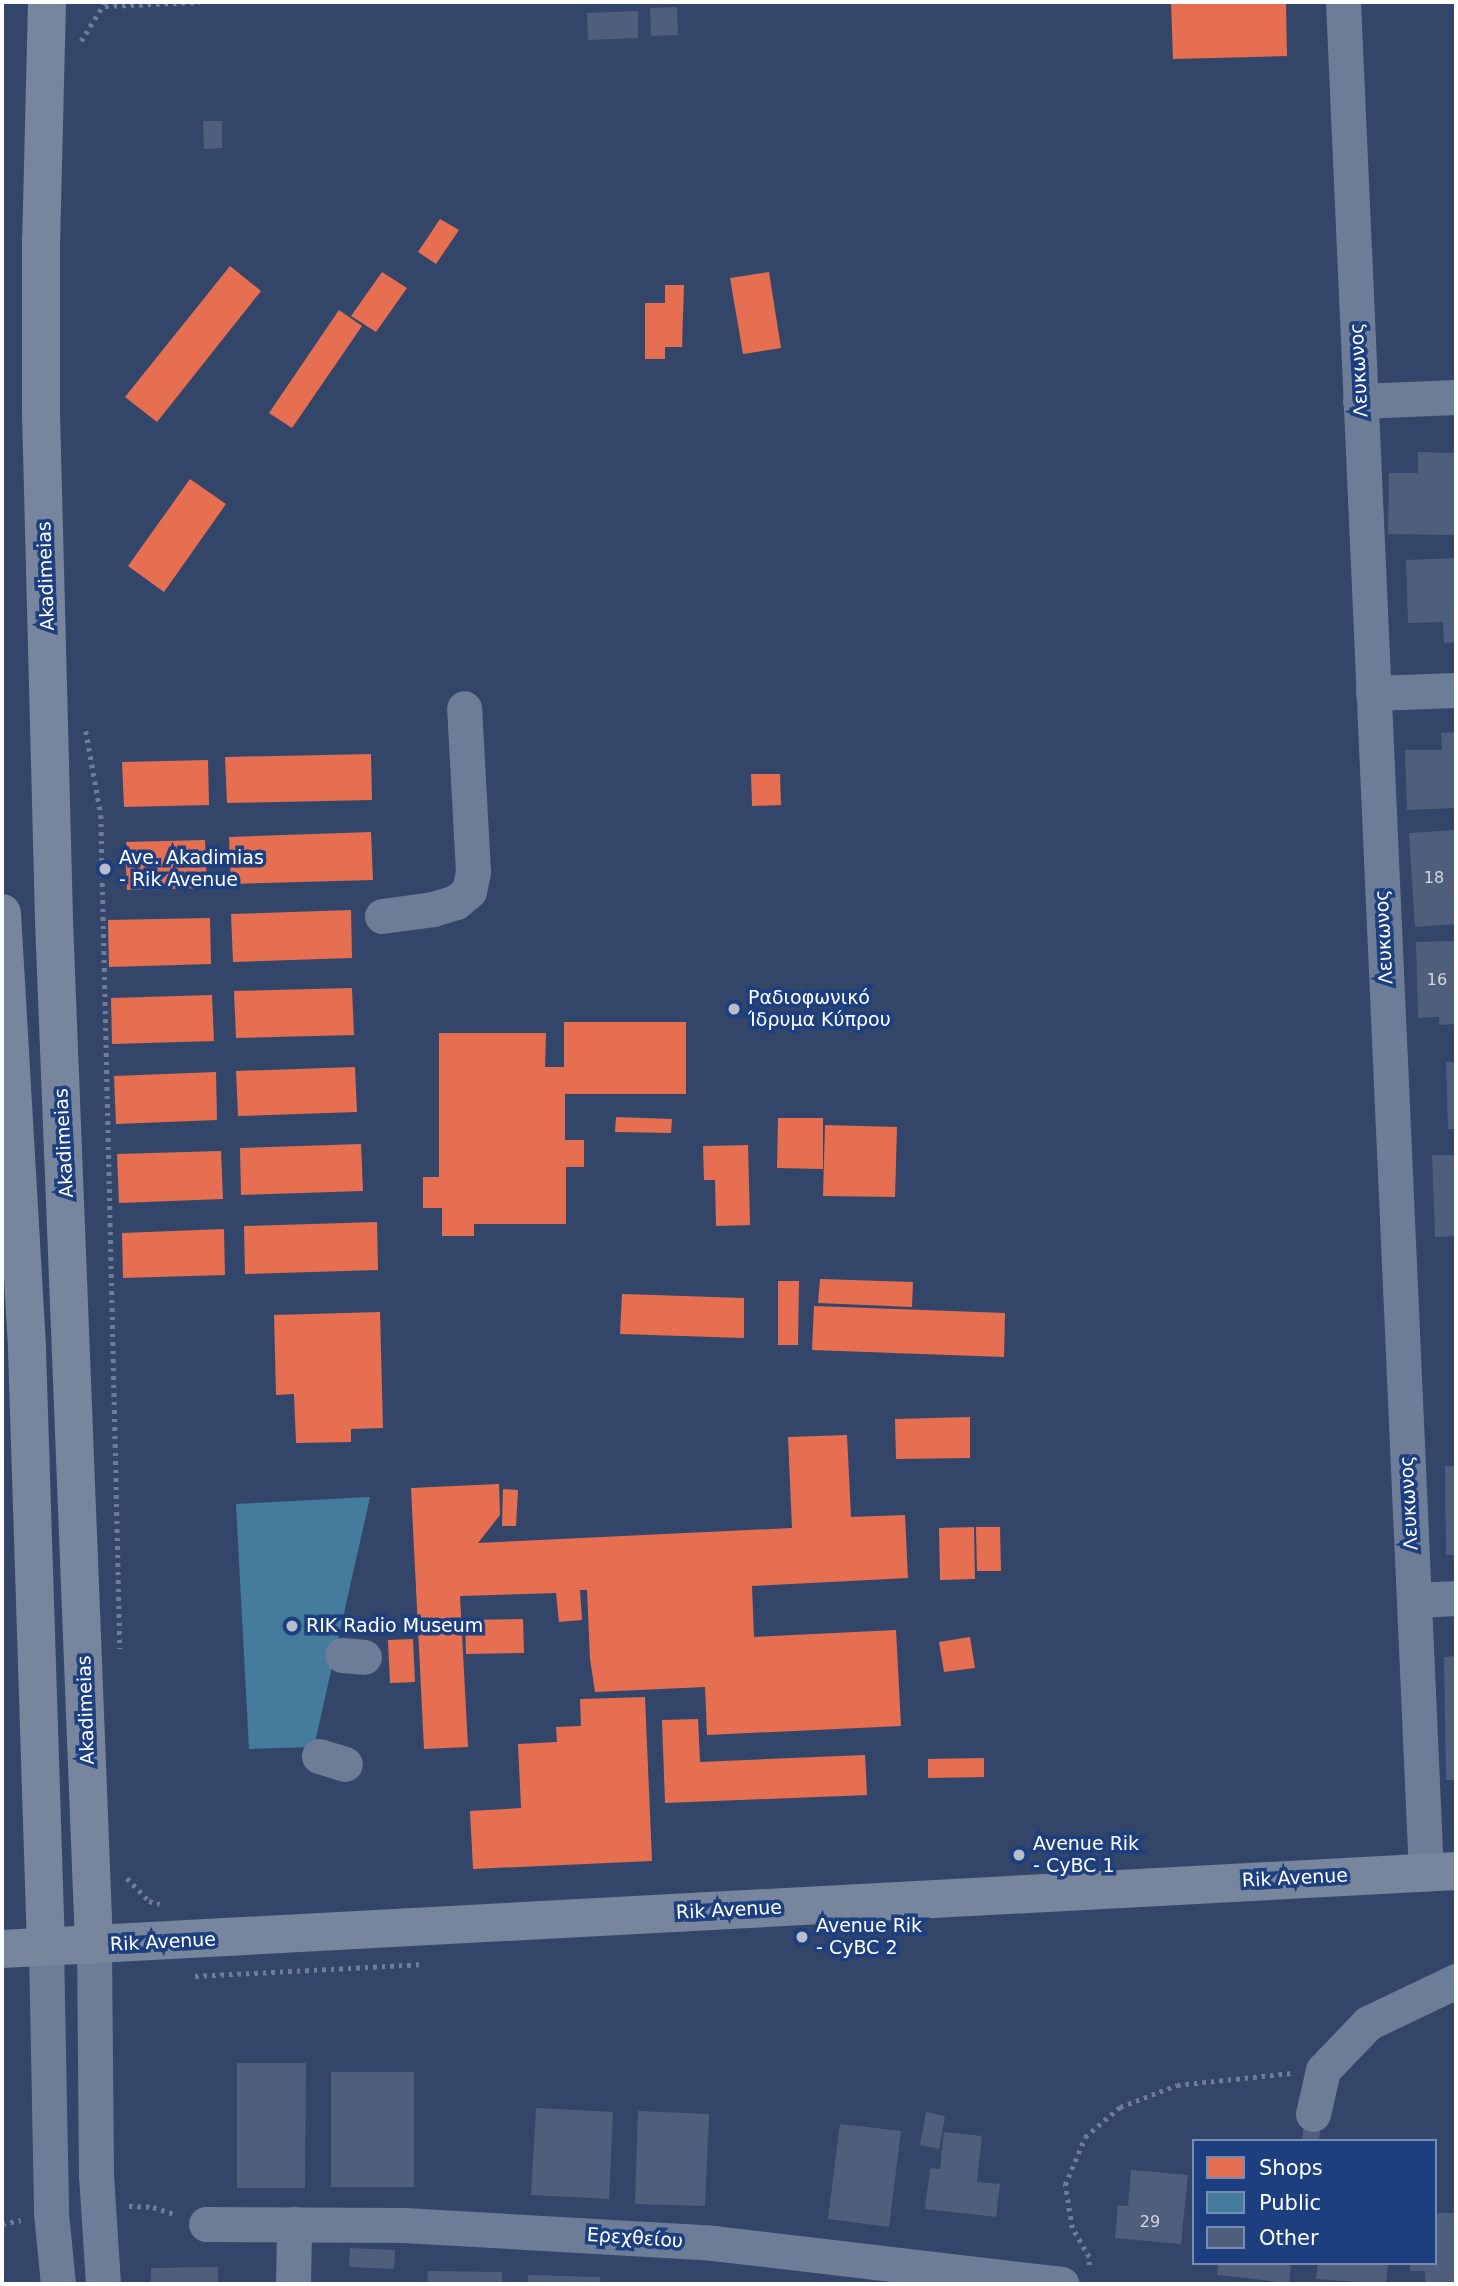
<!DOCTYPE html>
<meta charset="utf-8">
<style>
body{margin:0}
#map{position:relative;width:1458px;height:2286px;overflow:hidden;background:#334669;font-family:"DejaVu Sans",sans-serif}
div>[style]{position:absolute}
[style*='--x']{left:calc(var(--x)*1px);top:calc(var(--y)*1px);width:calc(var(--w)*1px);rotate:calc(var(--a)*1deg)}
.shops>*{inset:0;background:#e76f51}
.public>*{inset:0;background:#457b9d}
.building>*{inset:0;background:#4f5e7a}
.path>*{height:4.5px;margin-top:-2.25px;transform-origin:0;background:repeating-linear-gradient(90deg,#6e7d97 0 3.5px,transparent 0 8.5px)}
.minor>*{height:35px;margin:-17.5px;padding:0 17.5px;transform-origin:17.5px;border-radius:17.5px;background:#6e7d97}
.major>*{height:38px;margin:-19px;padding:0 19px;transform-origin:19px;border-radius:19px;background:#77859d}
.dots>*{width:19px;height:19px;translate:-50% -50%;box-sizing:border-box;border:4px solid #1d3f7f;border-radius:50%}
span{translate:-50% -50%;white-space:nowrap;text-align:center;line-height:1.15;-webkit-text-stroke:7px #1d3f7f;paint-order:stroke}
.number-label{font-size:16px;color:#d3d7de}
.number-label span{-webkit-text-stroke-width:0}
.street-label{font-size:19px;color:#fff}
.poi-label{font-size:19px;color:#fff}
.left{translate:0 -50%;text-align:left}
.frame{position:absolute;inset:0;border:4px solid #fff;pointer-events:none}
.legend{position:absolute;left:1192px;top:2139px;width:245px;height:126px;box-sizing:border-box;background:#1d3f7f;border:2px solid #778cb2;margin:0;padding:9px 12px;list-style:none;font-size:21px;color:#fff}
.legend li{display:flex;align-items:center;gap:14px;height:35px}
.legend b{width:35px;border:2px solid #778cb2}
</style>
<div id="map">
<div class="shops">
<div style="clip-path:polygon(1171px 2px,1286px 2px,1287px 56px,1173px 59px)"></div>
<div style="clip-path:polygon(440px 219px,459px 230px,436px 264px,418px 252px)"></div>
<div style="clip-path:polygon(230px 266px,261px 291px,157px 422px,125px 397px)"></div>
<div style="clip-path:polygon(382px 272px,407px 288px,376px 332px,351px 316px)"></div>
<div style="clip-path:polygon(769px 272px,781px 348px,743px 354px,730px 278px)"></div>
<div style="clip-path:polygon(665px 285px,684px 285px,682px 347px,665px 347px,665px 359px,645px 359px,645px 303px,665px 303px)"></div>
<div style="clip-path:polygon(339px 310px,362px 326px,292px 428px,269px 413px)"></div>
<div style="clip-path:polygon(190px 479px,226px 504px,164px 592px,128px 566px)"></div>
<div style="clip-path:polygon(371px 754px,372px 800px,227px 803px,225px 757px)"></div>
<div style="clip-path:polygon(208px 760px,209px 805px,124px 807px,122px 762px)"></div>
<div style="clip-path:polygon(751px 774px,780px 774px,781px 805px,752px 806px)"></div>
<div style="clip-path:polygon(371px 832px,373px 880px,231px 884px,229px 837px)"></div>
<div style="clip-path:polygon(205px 840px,207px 888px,127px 890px,125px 842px)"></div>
<div style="clip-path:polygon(351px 910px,352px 958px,233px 962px,231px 914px)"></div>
<div style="clip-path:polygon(210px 918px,211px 964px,109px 967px,108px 920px)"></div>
<div style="clip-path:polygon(352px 988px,354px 1035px,236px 1038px,234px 991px)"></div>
<div style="clip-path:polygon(212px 995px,214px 1041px,112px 1044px,111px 998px)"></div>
<div style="clip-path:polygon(564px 1022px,686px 1022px,686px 1094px,565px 1094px,565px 1140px,584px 1140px,584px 1167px,566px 1167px,566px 1224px,474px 1224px,474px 1236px,442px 1236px,442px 1208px,423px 1208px,423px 1177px,439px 1177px,439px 1033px,546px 1033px,545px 1067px,564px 1067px)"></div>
<div style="clip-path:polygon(355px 1067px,357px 1112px,238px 1116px,236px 1071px)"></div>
<div style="clip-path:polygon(216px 1072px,217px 1120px,116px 1124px,114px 1076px)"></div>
<div style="clip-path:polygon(616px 1117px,672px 1119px,671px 1133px,615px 1132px)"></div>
<div style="clip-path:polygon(778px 1118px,823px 1118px,823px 1169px,777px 1168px)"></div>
<div style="clip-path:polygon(825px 1125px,897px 1127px,895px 1197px,823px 1196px)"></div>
<div style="clip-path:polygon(361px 1144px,363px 1191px,241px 1195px,240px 1148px)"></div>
<div style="clip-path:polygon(748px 1145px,750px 1225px,716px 1226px,715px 1180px,704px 1180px,703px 1146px)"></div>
<div style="clip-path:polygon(221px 1151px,223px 1199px,119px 1203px,117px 1154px)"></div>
<div style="clip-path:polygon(377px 1222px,378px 1270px,245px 1274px,244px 1226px)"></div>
<div style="clip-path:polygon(224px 1229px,225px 1275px,123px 1278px,122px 1233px)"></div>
<div style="clip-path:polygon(820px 1279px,913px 1282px,912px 1307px,818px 1303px)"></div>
<div style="clip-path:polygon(778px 1281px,799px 1281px,798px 1345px,778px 1345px)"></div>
<div style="clip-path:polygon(622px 1294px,744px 1298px,744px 1338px,620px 1334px)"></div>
<div style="clip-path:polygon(814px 1306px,1005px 1313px,1004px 1357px,812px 1350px)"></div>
<div style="clip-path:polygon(380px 1312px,383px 1428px,351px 1429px,351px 1442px,296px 1443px,294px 1394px,276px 1395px,274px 1315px)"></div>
<div style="clip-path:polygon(970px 1417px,970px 1458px,896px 1459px,895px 1419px)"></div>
<div style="clip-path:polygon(847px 1435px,851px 1517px,905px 1515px,908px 1578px,752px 1586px,754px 1637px,896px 1630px,901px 1726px,707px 1735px,705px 1687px,595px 1692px,590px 1659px,587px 1590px,580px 1590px,582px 1620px,559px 1622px,556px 1593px,460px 1596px,468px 1747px,424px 1749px,411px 1488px,499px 1484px,500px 1515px,478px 1543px,792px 1528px,788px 1437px)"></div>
<div style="clip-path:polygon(503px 1489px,518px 1490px,516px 1526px,502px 1526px)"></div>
<div style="clip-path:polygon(974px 1527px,975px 1579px,940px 1580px,939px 1528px)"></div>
<div style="clip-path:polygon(976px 1527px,1000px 1527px,1001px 1571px,977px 1571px)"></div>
<div style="clip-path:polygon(523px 1619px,524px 1653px,466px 1654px,465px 1620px)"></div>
<div style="clip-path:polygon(970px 1637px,975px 1668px,944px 1672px,939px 1642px)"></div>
<div style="clip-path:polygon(413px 1639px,415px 1682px,390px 1683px,388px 1640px)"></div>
<div style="clip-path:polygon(645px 1697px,652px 1861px,473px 1869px,470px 1811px,521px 1808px,518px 1744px,557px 1742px,556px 1727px,581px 1726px,580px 1699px)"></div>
<div style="clip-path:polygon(698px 1719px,700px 1762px,865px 1755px,867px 1795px,665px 1803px,662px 1720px)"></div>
<div style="clip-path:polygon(984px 1758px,984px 1777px,928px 1778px,928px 1759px)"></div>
</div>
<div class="public">
<div style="clip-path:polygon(370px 1497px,314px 1747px,249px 1749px,236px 1504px)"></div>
</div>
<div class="building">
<div style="clip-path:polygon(677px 7px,678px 35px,651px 36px,650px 8px)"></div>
<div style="clip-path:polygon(638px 11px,638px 38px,588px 40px,587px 13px)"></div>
<div style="clip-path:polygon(203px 121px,222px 121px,222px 148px,204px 149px)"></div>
<div style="clip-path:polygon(1418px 452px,1456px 453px,1456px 535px,1388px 534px,1389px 473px,1418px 473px)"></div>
<div style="clip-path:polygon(1456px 558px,1456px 642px,1444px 643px,1443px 622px,1408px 623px,1406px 560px)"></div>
<div style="clip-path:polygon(1456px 732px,1456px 808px,1407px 810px,1405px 750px,1442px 750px,1441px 733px)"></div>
<div style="clip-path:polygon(1456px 830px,1456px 924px,1415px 927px,1409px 833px)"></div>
<div style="clip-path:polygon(1456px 941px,1456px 1024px,1439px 1025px,1439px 1017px,1418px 1018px,1416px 942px)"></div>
<div style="clip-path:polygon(1446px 1062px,1456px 1062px,1456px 1129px,1448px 1129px)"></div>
<div style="clip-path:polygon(1432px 1155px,1456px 1155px,1456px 1236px,1435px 1237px)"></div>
<div style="clip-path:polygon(1445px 1466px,1456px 1466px,1456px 1555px,1446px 1555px)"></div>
<div style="clip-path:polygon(1456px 1656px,1456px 1780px,1446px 1780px,1444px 1657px)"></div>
<div style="clip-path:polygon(237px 2063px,306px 2063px,305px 2188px,237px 2188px)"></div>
<div style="clip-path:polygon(331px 2072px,414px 2072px,414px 2187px,331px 2187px)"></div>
<div style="clip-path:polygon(536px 2108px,613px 2112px,609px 2199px,531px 2195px)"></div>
<div style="clip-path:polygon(638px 2111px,709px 2114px,705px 2206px,635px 2204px)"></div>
<div style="clip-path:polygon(926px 2112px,945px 2116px,939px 2149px,920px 2145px)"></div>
<div style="clip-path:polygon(840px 2124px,901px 2131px,889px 2227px,828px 2219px)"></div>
<div style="clip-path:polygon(1303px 2129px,1320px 2131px,1319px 2141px,1302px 2141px)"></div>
<div style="clip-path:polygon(944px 2132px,982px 2136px,977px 2182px,1000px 2184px,996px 2217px,925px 2209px,930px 2168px,940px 2169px)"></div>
<div style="clip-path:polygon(1131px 2170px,1188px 2175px,1181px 2244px,1115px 2238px,1118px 2205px,1128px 2206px)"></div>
<div style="clip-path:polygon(1435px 2213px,1456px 2213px,1456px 2284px,1425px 2284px,1425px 2271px,1410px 2271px,1410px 2263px,1435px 2263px)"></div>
<div style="clip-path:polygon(350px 2248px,395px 2250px,394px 2269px,349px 2267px)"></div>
<div style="clip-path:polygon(1218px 2263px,1291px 2263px,1289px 2283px,1217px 2275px)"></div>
<div style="clip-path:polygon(1318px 2263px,1388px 2263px,1386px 2284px,1316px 2279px)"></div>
<div style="clip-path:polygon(218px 2267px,218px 2284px,151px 2284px,151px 2268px)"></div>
<div style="clip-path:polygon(428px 2271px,502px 2272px,502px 2284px,427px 2284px)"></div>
<div style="clip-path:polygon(528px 2275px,600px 2277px,600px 2284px,527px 2284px)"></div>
</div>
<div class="path">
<div style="--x:105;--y:6;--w:95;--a:-2.4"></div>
<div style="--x:81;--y:41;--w:46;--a:-58.4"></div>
<div style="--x:86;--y:731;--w:85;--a:79.9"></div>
<div style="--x:101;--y:815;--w:834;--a:88.69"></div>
<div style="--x:127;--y:1878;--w:32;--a:46"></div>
<div style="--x:149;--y:1901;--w:11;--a:15"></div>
<div style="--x:195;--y:1976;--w:226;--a:-3"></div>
<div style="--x:129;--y:2206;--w:24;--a:2"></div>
<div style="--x:153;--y:2207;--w:23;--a:18"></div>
<div style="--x:2;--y:2224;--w:19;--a:-12"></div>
<div style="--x:1089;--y:2265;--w:8;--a:-90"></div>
<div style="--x:1089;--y:2257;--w:34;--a:-120"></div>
<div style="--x:1072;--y:2228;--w:44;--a:-99.2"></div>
<div style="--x:1065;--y:2185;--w:52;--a:-67.4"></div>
<div style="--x:1085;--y:2137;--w:46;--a:-40.6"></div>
<div style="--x:1120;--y:2107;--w:61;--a:-21.1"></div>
<div style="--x:1177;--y:2085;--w:115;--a:-6"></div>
</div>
<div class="minor">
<div style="--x:1343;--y:2;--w:1871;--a:87.46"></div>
<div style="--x:1360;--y:401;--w:96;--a:-2.4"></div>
<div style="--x:1373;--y:693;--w:83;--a:-2.1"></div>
<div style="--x:382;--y:916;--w:51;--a:-7.8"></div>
<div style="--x:433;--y:909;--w:24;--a:-17"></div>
<div style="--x:456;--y:902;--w:17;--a:-40"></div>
<div style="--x:469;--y:891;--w:19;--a:-78"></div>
<div style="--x:473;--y:872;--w:164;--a:-93.1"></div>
<div style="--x:1414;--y:1600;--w:42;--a:-2.7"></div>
<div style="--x:342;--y:1655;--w:22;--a:5"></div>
<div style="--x:319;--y:1756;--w:27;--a:17"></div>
<div style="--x:94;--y:1945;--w:230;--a:89.5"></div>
<div style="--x:96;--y:2175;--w:109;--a:86.3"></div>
<div style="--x:46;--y:1947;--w:266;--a:88.9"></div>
<div style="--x:51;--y:2213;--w:71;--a:84.4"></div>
<div style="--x:1313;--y:2114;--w:45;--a:-77.2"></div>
<div style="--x:1323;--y:2070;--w:65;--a:-46.2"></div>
<div style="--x:1368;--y:2023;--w:98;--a:-25.5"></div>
<div style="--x:206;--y:2224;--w:198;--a:0.3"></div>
<div style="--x:404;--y:2225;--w:310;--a:3.3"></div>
<div style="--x:713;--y:2243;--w:351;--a:6.7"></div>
<div style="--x:293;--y:2284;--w:60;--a:-89"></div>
</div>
<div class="major">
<div style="--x:47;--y:2;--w:238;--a:91.4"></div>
<div style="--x:41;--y:240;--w:173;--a:90"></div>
<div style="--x:41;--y:413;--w:508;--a:88.53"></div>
<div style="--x:54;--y:921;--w:1025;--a:87.76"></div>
<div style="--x:2;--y:913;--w:438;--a:86.7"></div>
<div style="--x:27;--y:1350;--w:597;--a:88.18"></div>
<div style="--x:2;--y:1949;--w:1456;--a:-3.07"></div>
</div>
<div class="dots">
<div style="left:105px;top:869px;background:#b8beca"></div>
<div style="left:734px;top:1009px;background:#b8beca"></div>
<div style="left:292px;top:1626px;background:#b8beca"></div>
<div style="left:1019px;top:1855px;background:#b8beca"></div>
<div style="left:802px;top:1937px;background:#b8beca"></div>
</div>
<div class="number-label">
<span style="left:1434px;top:878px">18</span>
<span style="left:1437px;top:980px">16</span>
<span style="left:1150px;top:2222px">29</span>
</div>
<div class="street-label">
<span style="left:1359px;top:370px;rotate:-93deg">Λευκωνος</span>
<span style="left:46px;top:576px;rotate:-92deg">Akadimeias</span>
<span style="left:1384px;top:937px;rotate:-93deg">Λευκωνος</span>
<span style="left:64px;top:1143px;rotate:-93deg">Akadimeias</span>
<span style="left:1409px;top:1503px;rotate:-93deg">Λευκωνος</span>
<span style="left:86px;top:1710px;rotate:-92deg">Akadimeias</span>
<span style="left:1295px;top:1878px;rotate:-3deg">Rik Avenue</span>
<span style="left:729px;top:1910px;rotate:-3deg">Rik Avenue</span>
<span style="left:163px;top:1942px;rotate:-3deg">Rik Avenue</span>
<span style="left:635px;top:2238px;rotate:4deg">Ερεχθείου</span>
</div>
<div class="poi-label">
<span class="left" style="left:119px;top:869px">Ave. Akadimias<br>- Rik Avenue</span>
<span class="left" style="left:748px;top:1009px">Ραδιοφωνικό<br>Ίδρυμα Κύπρου</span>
<span class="left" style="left:306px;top:1626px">RIK Radio Museum</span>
<span class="left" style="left:1033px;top:1855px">Avenue Rik<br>- CyBC 1</span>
<span class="left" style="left:816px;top:1937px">Avenue Rik<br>- CyBC 2</span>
</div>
<div class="frame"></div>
<ul class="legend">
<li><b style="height:19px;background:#e76f51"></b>Shops</li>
<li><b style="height:19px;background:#457b9d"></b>Public</li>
<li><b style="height:19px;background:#4f5e7a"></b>Other</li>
</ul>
</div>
